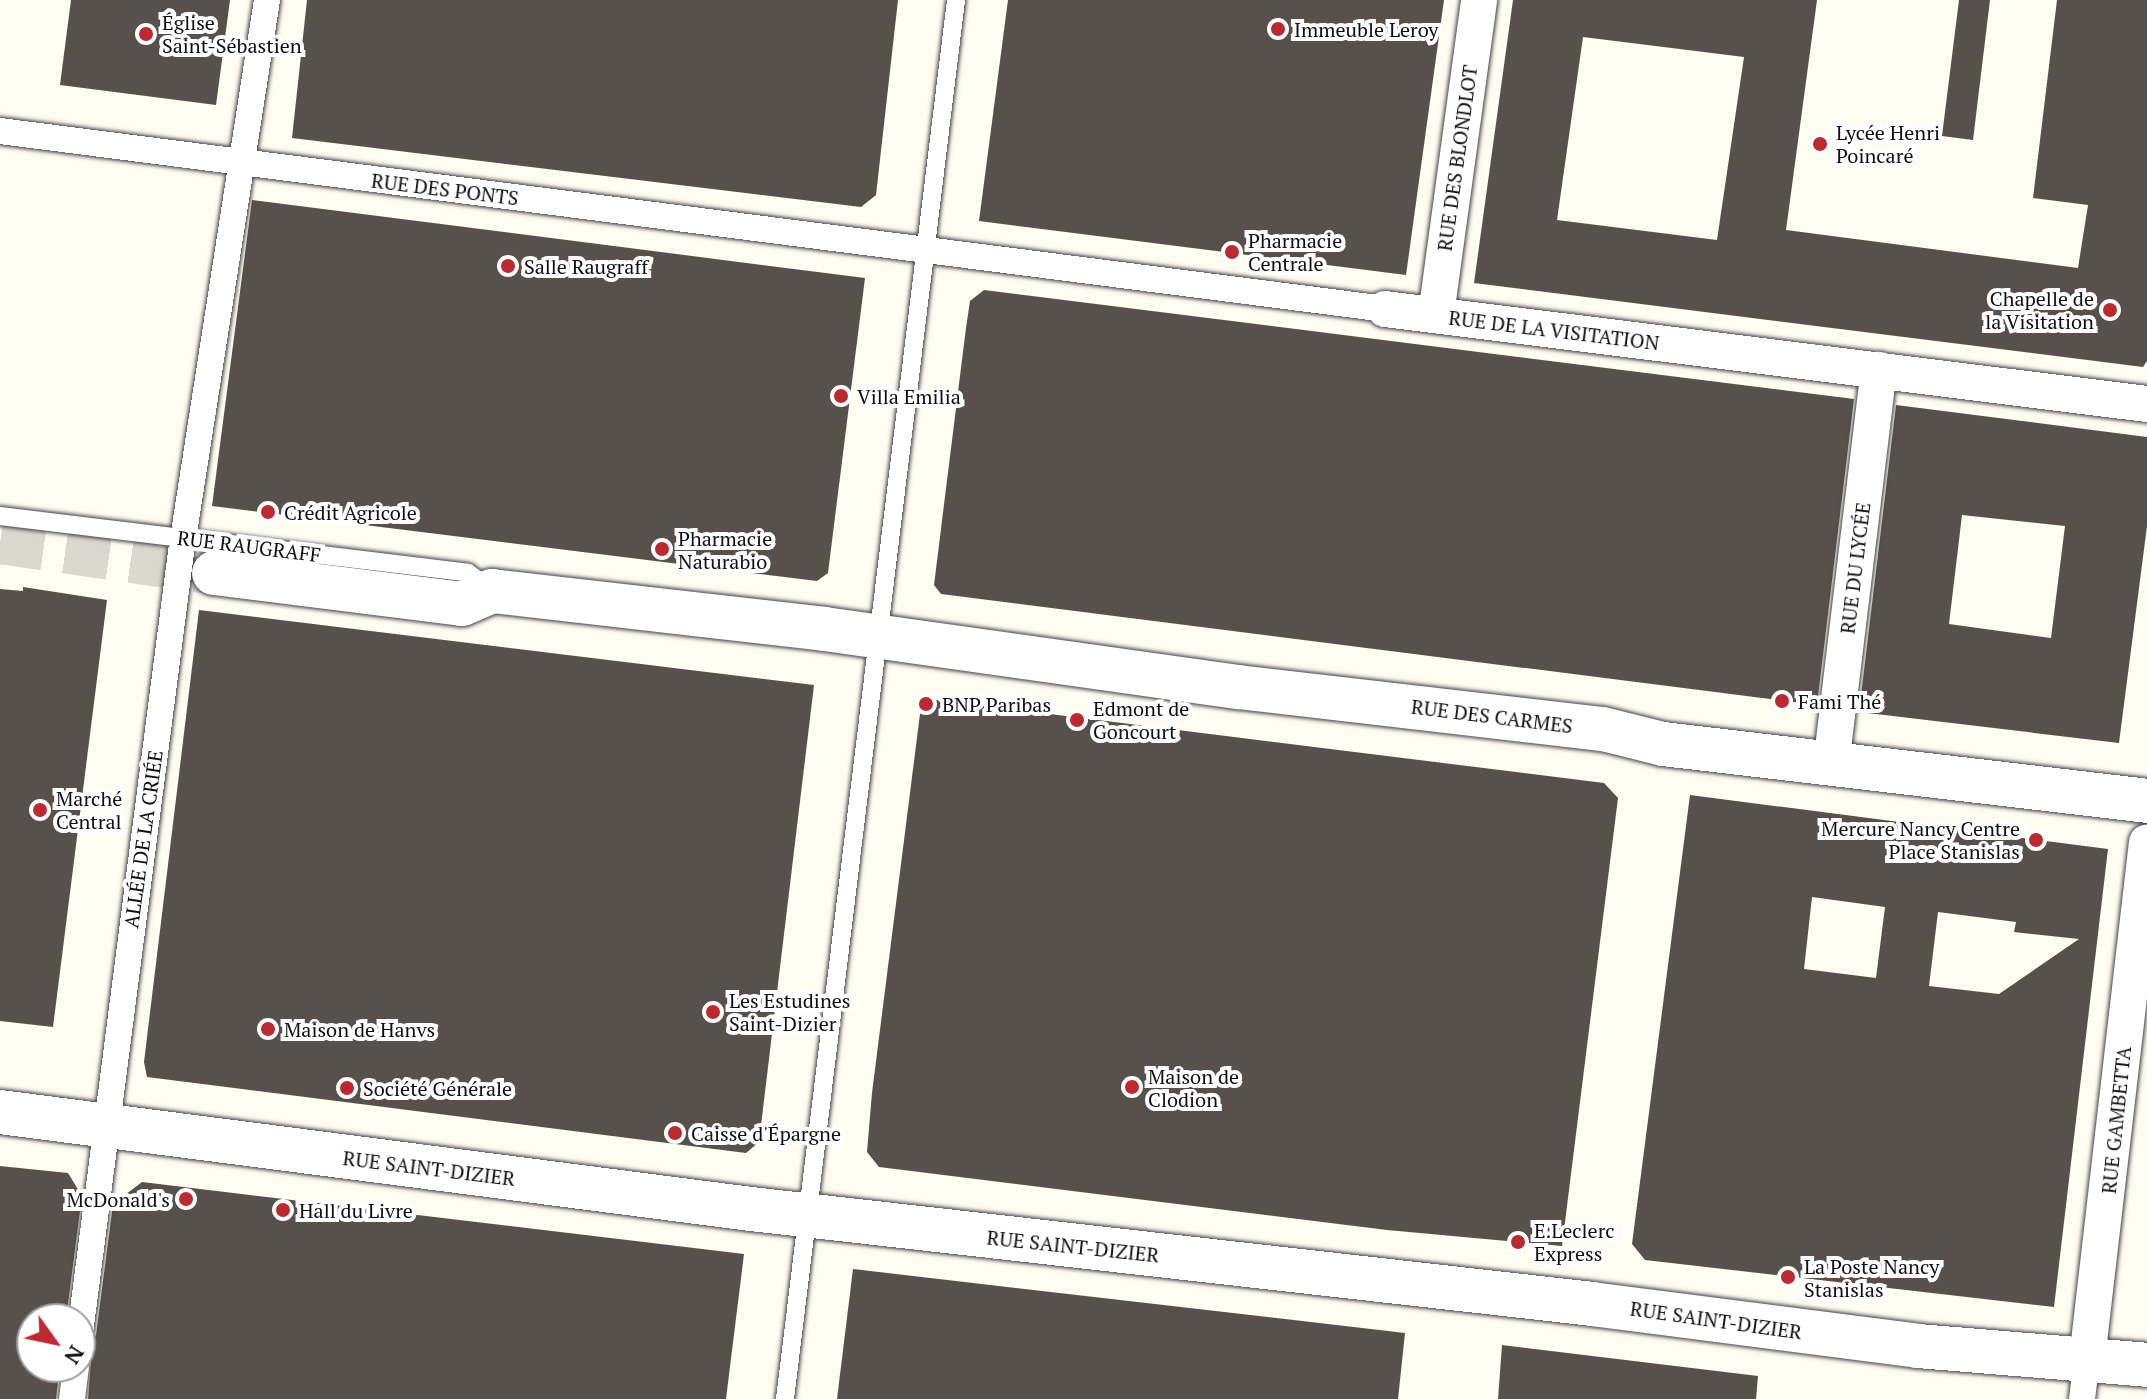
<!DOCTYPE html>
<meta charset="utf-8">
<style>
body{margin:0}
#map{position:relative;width:2147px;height:1399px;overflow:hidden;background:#fffcf1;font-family:"PT Serif",serif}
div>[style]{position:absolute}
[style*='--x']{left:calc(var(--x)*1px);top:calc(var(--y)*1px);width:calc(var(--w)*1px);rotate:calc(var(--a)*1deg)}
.building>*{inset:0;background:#57504b}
.tertiary-tunnel>*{height:44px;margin-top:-22px;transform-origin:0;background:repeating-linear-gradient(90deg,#dbd8cf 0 44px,transparent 0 66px)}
.roads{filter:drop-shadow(0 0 2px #424242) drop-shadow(0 0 2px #424242)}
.service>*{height:18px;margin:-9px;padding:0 9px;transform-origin:9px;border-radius:9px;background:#fff}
.pedestrian>*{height:26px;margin:-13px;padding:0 13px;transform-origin:13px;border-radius:13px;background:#fff}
.minor>*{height:36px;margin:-18px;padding:0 18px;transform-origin:18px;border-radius:18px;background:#fff}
.tertiary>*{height:44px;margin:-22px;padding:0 22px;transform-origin:22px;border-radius:22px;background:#fff}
.dots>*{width:22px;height:22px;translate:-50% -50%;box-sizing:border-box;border:4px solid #fff;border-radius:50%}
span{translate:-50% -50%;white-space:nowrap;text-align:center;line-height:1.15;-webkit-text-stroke:8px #fff;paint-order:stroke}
.poi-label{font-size:20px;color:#0f0f0f}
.left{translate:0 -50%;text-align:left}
.right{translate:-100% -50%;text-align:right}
.street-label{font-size:20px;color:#0f0f0f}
.north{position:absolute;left:16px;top:1303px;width:80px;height:80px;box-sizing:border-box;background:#fff;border:2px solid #9f9f9f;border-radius:50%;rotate:123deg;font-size:22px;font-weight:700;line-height:32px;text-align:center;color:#0f0f0f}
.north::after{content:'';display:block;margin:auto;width:28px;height:36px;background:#bc2a31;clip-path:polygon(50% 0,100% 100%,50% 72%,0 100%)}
</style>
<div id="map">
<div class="building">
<div style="clip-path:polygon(71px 0,230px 0,216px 105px,60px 85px)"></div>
<div style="clip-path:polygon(307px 0,898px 0,876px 195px,861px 207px,292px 138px)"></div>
<div style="clip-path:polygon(1008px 0,1444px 0,1406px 275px,979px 221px)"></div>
<div style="clip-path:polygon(evenodd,1513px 0,1817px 0,1786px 230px,2078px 268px,2088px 205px,2033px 198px,2057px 0,2147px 0,2147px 361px,2143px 367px,1474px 283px,1513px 0,1583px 37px,1744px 57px,1717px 240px,1557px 220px,1583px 37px)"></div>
<div style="clip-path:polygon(1959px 0,1990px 0,1973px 140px,1942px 136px)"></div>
<div style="clip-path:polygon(252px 200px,865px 278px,828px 573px,817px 581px,212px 506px)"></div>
<div style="clip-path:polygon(984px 290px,1854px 399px,1817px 705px,941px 594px,934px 585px,966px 328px,970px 301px)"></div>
<div style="clip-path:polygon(evenodd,1896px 405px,2147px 437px,2147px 526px,2119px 743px,1859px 712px,1896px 405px,1962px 515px,2065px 526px,2051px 638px,1949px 624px,1962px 515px)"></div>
<div style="clip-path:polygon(23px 587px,107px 600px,53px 1027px,0 1021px,0 589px,23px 591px)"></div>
<div style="clip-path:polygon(199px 610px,814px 685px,759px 1142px,746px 1153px,147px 1077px,144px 1062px)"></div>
<div style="clip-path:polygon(937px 700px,1604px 783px,1618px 798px,1562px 1246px,1387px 1230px,879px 1167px,867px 1152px,872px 1093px,920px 714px,922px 705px)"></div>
<div style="clip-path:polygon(evenodd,1690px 795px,2108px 849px,2054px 1307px,1645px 1260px,1632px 1244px,1690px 795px,1812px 897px,1885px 907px,1876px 978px,1804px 969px,1812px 897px,1690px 795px,1938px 912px,2016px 922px,2014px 932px,2079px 939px,1999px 994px,1929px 986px,1938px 912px)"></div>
<div style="clip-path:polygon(0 1166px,68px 1173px,82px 1196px,66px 1319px,32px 1319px,32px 1367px,60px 1367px,56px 1399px,0 1399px)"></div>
<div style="clip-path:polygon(142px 1182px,744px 1254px,726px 1399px,88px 1399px,91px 1362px,80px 1349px,96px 1335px,113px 1204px)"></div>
<div style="clip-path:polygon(853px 1269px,1405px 1333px,1398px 1399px,837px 1399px)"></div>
<div style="clip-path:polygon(1502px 1345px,1758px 1376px,1756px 1399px,1498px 1399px)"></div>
</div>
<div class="tertiary-tunnel">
<div style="--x:0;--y:542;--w:216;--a:8.2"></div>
</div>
<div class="roads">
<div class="service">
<div style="--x:0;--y:516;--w:471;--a:6.9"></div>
<div style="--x:468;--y:573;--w:27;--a:36"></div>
<div style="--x:785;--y:1399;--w:1409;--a:-83.03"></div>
</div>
<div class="pedestrian">
<div style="--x:0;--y:131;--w:1396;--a:7.32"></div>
<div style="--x:185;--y:526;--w:532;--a:-81.14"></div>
<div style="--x:80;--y:1333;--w:788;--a:-82.63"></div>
<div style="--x:72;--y:1399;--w:32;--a:-83"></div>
<div style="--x:2082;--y:1399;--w:40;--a:-82.9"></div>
</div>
<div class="minor">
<div style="--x:1385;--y:309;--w:768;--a:7.11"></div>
<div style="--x:1436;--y:315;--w:318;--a:-82.2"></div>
<div style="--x:1831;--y:765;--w:398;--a:-83.1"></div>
<div style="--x:2087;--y:1359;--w:520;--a:-83.38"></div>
</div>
<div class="tertiary">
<div style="--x:214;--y:573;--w:250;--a:7.1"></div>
<div style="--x:462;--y:604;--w:33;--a:-23"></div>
<div style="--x:492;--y:591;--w:335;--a:6.5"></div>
<div style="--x:825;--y:629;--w:417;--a:8"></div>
<div style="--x:1238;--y:687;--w:367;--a:6.6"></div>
<div style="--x:1603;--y:729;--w:62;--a:14"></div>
<div style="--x:1663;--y:744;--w:487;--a:6.7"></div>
<div style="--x:0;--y:1112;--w:757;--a:7.36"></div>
<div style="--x:751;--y:1209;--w:846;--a:6.44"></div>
<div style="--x:1592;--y:1304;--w:329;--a:7.3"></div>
<div style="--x:1918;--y:1346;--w:230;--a:4.7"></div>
</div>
</div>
<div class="dots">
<div style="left:1278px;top:29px;background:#bc2a31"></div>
<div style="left:146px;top:34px;background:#bc2a31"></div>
<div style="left:1820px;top:144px;background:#bc2a31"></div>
<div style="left:1232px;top:252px;background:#bc2a31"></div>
<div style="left:508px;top:266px;background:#bc2a31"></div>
<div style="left:2110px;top:310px;background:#bc2a31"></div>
<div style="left:841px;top:396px;background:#bc2a31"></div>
<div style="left:268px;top:512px;background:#bc2a31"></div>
<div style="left:662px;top:549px;background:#bc2a31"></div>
<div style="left:1782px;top:701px;background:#bc2a31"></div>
<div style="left:926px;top:704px;background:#bc2a31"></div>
<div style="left:1077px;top:720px;background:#bc2a31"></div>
<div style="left:40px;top:810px;background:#bc2a31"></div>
<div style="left:2036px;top:840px;background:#bc2a31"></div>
<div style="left:713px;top:1012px;background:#bc2a31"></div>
<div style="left:268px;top:1029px;background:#bc2a31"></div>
<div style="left:1132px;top:1087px;background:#bc2a31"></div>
<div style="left:347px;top:1088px;background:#bc2a31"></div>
<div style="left:675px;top:1133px;background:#bc2a31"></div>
<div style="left:186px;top:1199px;background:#bc2a31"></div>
<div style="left:283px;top:1210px;background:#bc2a31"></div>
<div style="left:1518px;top:1242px;background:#bc2a31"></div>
<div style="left:1788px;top:1277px;background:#bc2a31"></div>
</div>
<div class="poi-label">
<span class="left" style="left:162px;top:34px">Église<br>Saint-Sébastien</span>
<span class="left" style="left:1294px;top:29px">Immeuble Leroy</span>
<span class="left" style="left:1836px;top:144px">Lycée Henri<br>Poincaré</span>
<span class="left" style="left:1248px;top:252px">Pharmacie<br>Centrale</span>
<span class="left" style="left:524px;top:266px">Salle Raugraff</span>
<span class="right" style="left:2094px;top:310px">Chapelle de<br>la Visitation</span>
<span class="left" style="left:857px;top:396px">Villa Emilia</span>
<span class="left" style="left:284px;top:512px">Crédit Agricole</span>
<span class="left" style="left:678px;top:550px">Pharmacie<br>Naturabio</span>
<span class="left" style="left:1798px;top:701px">Fami Thé</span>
<span class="left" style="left:942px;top:704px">BNP Paribas</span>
<span class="left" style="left:1093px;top:720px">Edmont de<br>Goncourt</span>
<span class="left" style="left:56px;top:810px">Marché<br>Central</span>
<span class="right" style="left:2020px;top:840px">Mercure Nancy Centre<br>Place Stanislas</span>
<span class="left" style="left:729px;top:1012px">Les Estudines<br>Saint-Dizier</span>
<span class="left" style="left:284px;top:1029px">Maison de Hanvs</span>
<span class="left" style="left:1148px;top:1088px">Maison de<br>Clodion</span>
<span class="left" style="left:363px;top:1088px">Société Générale</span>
<span class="left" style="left:691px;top:1133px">Caisse d'Épargne</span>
<span class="right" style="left:170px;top:1199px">McDonald's</span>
<span class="left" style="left:299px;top:1210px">Hall du Livre</span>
<span class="left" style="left:1534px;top:1242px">E.Leclerc<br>Express</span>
<span class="left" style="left:1804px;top:1278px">La Poste Nancy<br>Stanislas</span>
</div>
<div class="street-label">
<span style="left:1457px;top:158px;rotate:-82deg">RUE DES BLONDLOT</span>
<span style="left:445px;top:189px;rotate:7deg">RUE DES PONTS</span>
<span style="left:1554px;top:330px;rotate:7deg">RUE DE LA VISITATION</span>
<span style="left:249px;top:546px;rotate:7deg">RUE RAUGRAFF</span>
<span style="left:1855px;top:568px;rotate:-83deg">RUE DU LYCÉE</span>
<span style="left:1492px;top:716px;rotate:7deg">RUE DES CARMES</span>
<span style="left:143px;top:839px;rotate:-82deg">ALLÉE DE LA CRIÉE</span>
<span style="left:2116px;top:1120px;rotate:-84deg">RUE GAMBETTA</span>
<span style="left:429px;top:1168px;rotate:7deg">RUE SAINT-DIZIER</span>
<span style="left:1073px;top:1246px;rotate:6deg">RUE SAINT-DIZIER</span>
<span style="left:1716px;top:1320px;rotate:8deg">RUE SAINT-DIZIER</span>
</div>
<div class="north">N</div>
</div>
